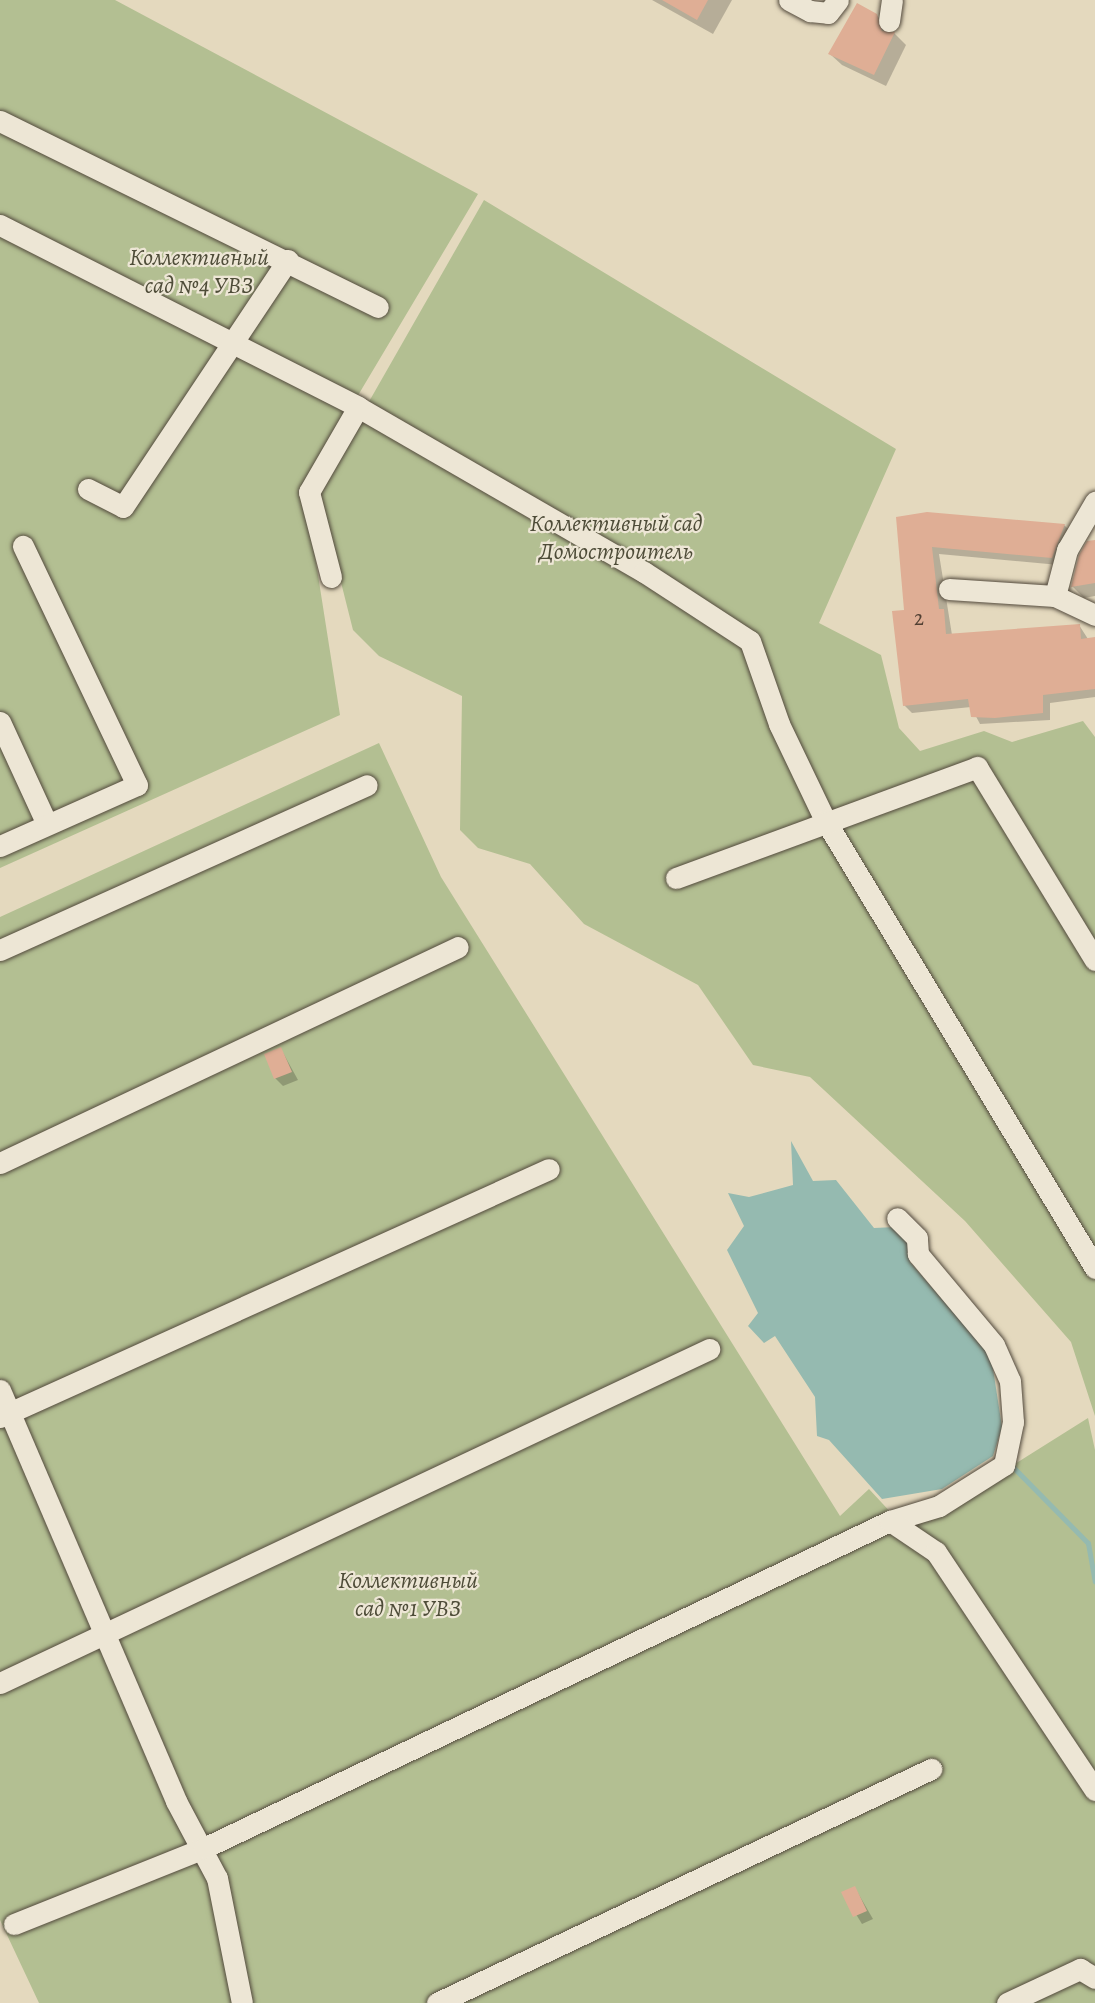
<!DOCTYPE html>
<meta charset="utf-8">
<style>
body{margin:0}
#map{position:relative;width:1095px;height:2003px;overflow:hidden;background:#e4d9be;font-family:Alegreya,serif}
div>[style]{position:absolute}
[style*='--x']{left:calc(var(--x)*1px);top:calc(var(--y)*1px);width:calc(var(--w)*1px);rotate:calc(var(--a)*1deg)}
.green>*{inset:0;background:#b3bf92}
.water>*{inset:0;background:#95bab0}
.shadow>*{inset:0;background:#0003}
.stream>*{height:5px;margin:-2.5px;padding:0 2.5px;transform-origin:2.5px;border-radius:2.5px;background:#95bab0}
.building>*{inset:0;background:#dfae95}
.roads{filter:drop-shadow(0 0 2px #534a3d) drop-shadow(0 0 2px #534a3d)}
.minor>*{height:21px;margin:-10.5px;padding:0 10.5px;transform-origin:10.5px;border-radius:10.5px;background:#ede6d5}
span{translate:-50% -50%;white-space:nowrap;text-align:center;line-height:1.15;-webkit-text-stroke:4.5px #ede6d5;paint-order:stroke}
.number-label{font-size:21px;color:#524033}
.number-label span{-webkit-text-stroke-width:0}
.park-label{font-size:24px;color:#4e4c38;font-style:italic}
</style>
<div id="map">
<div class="green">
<div style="clip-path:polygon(0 0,115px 0,478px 194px,304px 486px,340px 715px,0 868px)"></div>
<div style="clip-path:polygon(484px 200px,896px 449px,819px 623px,881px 655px,899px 728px,920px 751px,984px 731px,1012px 742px,1083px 721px,1095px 737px,1095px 1416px,1071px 1342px,965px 1221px,810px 1077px,753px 1065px,698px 985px,584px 924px,530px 864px,478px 848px,460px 830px,462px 696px,379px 656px,353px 630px,318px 491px)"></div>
<div style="clip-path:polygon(379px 743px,441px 877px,840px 1516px,869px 1489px,908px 1531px,1088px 1418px,1095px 1450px,1095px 2003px,39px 2003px,0 1920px,0 917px)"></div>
</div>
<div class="water">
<div style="clip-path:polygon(791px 1141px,813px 1181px,836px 1180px,874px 1228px,896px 1227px,907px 1237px,910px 1262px,991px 1356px,1002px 1427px,993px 1456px,942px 1489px,882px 1499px,829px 1440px,817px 1436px,815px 1397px,775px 1336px,764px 1343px,748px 1326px,758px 1313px,727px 1250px,744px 1226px,728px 1193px,749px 1197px,793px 1185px)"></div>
</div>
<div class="shadow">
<div style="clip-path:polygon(652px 0,732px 0,713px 34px)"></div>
<div style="clip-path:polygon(876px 15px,906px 45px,886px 86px,842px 65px,830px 54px)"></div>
<div style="clip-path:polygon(927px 513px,1064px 525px,1072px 533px,1059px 565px,939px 554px,952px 635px,1079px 625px,1088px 639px,1095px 638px,1095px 697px,1050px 703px,1050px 720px,980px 724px,971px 707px,912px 713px,904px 705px,905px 612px)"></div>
<div style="clip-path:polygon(1095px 541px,1095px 596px,1084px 598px,1072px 586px)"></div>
<div style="clip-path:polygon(281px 1049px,298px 1080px,283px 1086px,275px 1078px)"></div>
<div style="clip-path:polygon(855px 1888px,873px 1919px,862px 1924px,843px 1893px)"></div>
</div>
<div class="stream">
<div style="--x:1009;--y:1463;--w:112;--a:45.4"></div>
<div style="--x:1088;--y:1543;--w:39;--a:80"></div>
</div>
<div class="building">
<div style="clip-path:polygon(662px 0,708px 0,697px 20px)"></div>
<div style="clip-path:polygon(857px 3px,877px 14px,882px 31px,895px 32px,874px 75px,828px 54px)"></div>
<div style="clip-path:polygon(927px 512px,1065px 524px,1052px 558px,932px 547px,939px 609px,944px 609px,946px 634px,1080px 624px,1081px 639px,1095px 637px,1095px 689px,1043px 695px,1043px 713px,995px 718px,971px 717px,968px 699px,903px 706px,892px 611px,904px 610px,896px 517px)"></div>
<div style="clip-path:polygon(1095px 540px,1095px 583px,1071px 587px,1079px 555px,1087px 541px)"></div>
<div style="clip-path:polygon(281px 1047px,292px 1072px,274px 1079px,264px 1054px)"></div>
<div style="clip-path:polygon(855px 1886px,867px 1911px,853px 1917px,841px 1892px)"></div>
</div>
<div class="roads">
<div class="minor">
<div style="--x:789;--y:0;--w:24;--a:28"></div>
<div style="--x:810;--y:11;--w:18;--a:6"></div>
<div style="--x:828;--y:13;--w:16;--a:-52"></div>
<div style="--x:889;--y:21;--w:21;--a:-82"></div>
<div style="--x:0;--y:121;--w:421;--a:26.2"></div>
<div style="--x:0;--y:225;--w:402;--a:26.9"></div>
<div style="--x:358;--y:407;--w:330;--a:30"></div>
<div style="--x:644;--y:572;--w:126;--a:33.1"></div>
<div style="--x:750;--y:641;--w:88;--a:70.7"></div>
<div style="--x:779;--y:724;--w:106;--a:64.4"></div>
<div style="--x:825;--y:820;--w:523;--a:58.92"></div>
<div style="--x:88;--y:489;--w:39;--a:27"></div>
<div style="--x:123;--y:507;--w:297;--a:-56.3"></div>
<div style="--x:331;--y:577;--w:88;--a:-104.5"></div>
<div style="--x:309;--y:492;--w:98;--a:-60"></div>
<div style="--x:949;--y:589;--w:106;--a:3.8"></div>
<div style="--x:1055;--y:596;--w:44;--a:25.4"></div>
<div style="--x:1055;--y:596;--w:48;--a:-75.4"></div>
<div style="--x:1067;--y:550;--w:56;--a:-59.7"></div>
<div style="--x:0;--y:722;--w:112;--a:65.3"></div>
<div style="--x:0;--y:846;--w:150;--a:-24"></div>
<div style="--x:137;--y:785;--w:265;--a:-115.5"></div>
<div style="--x:676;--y:878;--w:321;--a:-20.2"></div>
<div style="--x:977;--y:767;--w:226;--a:58.6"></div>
<div style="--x:0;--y:950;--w:402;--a:-24.2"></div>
<div style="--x:0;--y:1163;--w:506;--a:-25.25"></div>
<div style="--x:0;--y:1390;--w:447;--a:66.8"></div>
<div style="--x:176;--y:1801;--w:87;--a:62"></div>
<div style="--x:217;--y:1878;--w:127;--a:78.7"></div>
<div style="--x:0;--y:1417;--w:602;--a:-24.31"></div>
<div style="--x:890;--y:1521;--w:51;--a:-17"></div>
<div style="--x:939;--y:1506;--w:77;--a:-32.2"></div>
<div style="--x:1004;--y:1465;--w:44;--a:-78.2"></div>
<div style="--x:1013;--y:1422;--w:41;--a:-94.2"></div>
<div style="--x:1010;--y:1381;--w:39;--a:-114"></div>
<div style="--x:994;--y:1345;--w:119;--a:-129.9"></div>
<div style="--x:918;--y:1254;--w:16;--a:-94"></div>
<div style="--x:917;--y:1238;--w:28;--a:-135"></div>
<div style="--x:0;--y:1683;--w:784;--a:-25.22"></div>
<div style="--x:14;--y:1924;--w:205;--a:-21.8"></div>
<div style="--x:204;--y:1848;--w:760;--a:-25.49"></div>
<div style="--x:890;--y:1521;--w:55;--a:34"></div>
<div style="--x:936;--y:1552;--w:286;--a:56.3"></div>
<div style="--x:437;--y:2003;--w:547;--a:-25.35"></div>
<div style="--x:1007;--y:2003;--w:81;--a:-25"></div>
<div style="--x:1080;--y:1969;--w:17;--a:31"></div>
</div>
</div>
<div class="number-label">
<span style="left:919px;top:618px">2</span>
</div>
<div class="park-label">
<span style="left:199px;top:272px">Коллективный<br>сад №4 УВЗ</span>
<span style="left:616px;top:538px">Коллективный сад<br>Домостроитель</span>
<span style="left:408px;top:1595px">Коллективный<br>сад №1 УВЗ</span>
</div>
</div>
